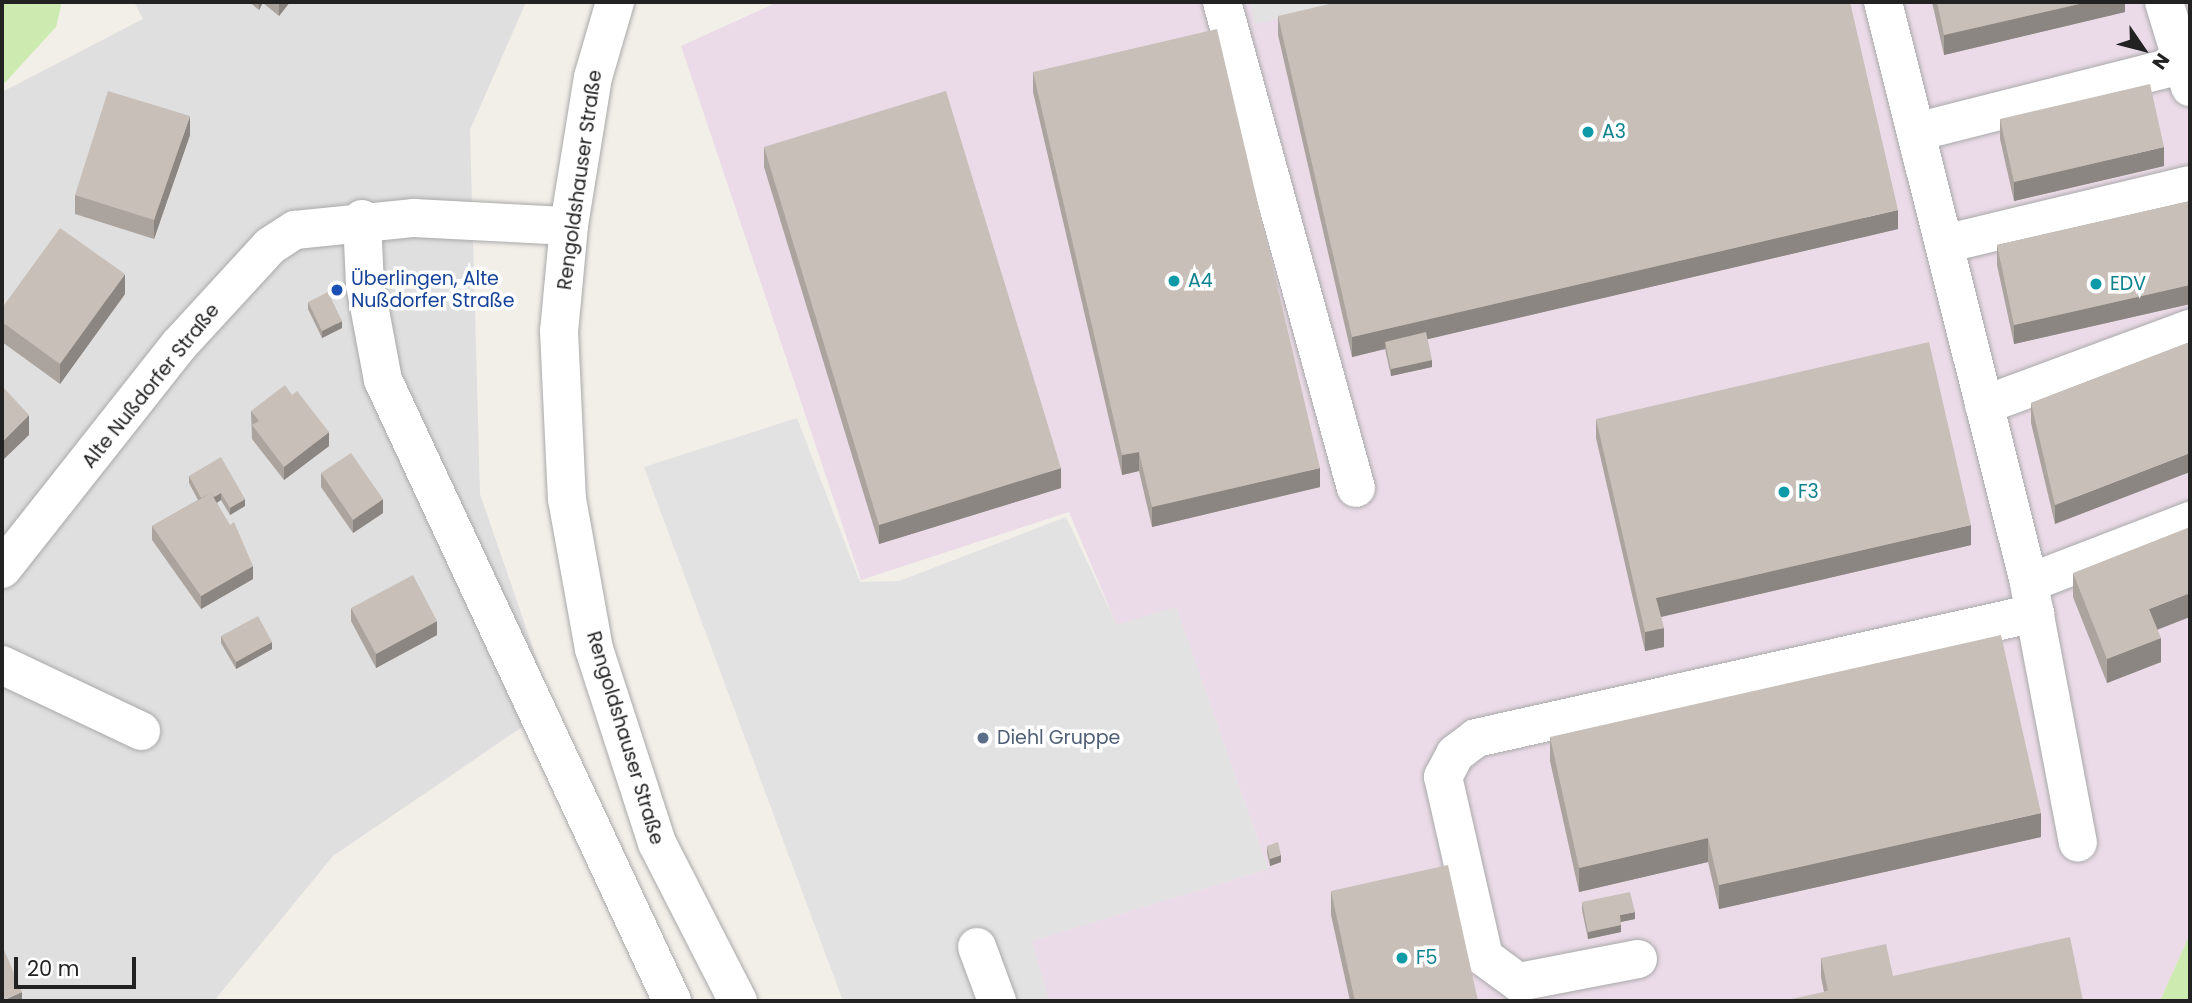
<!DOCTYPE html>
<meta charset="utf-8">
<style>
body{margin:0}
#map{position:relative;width:2192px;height:1003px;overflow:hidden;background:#f2efe9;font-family:Poppins,sans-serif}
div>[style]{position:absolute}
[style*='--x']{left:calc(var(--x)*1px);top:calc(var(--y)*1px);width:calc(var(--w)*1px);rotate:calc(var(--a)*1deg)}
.residential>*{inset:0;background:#e0dfdf}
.industrial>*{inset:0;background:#ebdbe8}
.grass>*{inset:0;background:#cdebb0}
.parking>*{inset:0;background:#e2e2e2}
.roads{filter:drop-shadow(0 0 2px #a9a9a9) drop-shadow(0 0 2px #a9a9a9)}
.minor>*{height:38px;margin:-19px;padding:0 19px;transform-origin:19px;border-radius:19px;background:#fff}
.wall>*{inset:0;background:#aba49e}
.shaded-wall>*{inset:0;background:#8b8681}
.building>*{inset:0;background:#c7bfb8}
.dots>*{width:19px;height:19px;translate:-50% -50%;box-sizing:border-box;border:4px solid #fff;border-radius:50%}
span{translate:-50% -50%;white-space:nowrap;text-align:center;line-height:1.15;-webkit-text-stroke:7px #fff;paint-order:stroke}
.culture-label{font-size:19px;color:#0d838f}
.left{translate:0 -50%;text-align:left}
.street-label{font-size:19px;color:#222}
.transit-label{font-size:19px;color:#164399}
.service-label{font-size:19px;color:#4e5e75}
.frame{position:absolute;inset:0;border:4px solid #222;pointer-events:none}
.north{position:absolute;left:2108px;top:14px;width:70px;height:70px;-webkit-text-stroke:5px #fff;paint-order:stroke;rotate:125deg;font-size:19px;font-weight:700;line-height:28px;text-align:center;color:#222}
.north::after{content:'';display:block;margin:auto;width:24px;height:32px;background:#222;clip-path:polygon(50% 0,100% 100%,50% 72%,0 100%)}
.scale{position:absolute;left:14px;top:957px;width:122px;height:32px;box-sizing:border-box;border:4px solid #222;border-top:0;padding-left:9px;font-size:21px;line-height:24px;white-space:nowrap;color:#222;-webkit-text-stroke:5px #fff;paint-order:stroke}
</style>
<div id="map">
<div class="residential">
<div style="clip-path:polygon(134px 2px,526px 2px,470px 130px,480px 494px,553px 706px,333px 856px,214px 1001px,2px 1001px,2px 92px,143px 19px)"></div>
</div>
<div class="industrial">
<div style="clip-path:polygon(778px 2px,2190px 2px,2190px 934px,2160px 1001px,1049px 1001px,1031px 941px,1268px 869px,1176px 608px,1117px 626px,1069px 512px,861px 580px,681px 46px)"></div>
</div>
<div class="grass">
<div style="clip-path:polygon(2px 2px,62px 2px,56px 27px,2px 86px)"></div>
<div style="clip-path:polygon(2190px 934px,2190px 1001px,2160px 1001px)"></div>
</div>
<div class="parking">
<div style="clip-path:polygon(1250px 2px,1352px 2px,1255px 24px)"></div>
<div style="clip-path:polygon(797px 418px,860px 582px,899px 581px,1066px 517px,1117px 625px,1176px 607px,1268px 869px,1032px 941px,1049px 1001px,843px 1001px,644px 467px)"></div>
</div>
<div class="roads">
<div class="minor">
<div style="--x:615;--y:2;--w:78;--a:106.3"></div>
<div style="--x:593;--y:77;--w:151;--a:99.2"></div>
<div style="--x:569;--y:226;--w:105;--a:95.4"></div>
<div style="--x:559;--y:331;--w:168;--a:87.3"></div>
<div style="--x:567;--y:499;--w:152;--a:79.8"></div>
<div style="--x:594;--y:649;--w:204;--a:72"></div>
<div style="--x:657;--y:843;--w:178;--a:62.9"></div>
<div style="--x:1222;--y:2;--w:504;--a:74.59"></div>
<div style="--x:1883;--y:2;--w:599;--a:75.89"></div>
<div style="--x:2029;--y:583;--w:173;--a:-21.1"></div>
<div style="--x:2164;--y:2;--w:89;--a:73"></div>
<div style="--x:1916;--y:132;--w:273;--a:-14.2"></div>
<div style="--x:362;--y:219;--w:65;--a:87.4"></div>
<div style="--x:365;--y:284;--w:98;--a:79.4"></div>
<div style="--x:383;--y:380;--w:685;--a:65.04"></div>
<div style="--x:1944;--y:244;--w:253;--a:-13.5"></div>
<div style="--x:1984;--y:405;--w:220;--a:-20.3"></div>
<div style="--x:2;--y:569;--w:285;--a:-51.7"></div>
<div style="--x:179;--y:345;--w:134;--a:-47.4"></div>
<div style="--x:270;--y:246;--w:30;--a:-33"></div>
<div style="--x:295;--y:230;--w:120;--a:-5.8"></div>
<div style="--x:414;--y:218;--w:155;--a:3"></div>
<div style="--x:2030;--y:589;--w:258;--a:79.3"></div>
<div style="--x:2;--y:665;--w:154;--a:25.4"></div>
<div style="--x:977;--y:947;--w:58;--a:69.7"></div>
<div style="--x:1638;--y:959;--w:122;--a:169.1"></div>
<div style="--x:1518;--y:982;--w:42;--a:-143.7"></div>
<div style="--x:1484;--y:957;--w:185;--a:-102.8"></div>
<div style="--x:1443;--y:777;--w:26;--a:-62"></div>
<div style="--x:1455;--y:754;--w:26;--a:-37"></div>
<div style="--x:1476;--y:738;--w:573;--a:-12.6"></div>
</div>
</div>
<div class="wall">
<div style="clip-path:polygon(249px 2px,290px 2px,279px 16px,263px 3px,259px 10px)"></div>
<div style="clip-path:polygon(1932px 2px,2125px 2px,2125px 12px,1944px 55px)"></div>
<div style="clip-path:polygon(1278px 16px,1898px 229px,1427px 339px,1432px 367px,1391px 376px,1385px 349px,1352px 357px,1278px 35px)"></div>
<div style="clip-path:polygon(1033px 72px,1320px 487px,1152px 527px,1139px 471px,1122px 475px,1033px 92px)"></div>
<div style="clip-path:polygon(2000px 119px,2164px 166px,2014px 201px,2000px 139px)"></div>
<div style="clip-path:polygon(190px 135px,154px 239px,75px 214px,75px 195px)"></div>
<div style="clip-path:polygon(764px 147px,1061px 488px,879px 544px,764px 167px)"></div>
<div style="clip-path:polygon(2190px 201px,2190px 304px,2014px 344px,1997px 265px,1997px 245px)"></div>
<div style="clip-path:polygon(125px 294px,60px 384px,2px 342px,2px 308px)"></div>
<div style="clip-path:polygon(308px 302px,342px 328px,322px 338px,308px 309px)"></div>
<div style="clip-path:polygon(2190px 342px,2055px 524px,2031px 423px,2031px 403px)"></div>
<div style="clip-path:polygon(251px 411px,329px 446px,284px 480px,252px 439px)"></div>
<div style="clip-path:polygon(1596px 419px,1971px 545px,1661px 617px,1664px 647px,1645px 651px,1596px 438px)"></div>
<div style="clip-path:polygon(321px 473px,383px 513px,353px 533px,321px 487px)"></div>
<div style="clip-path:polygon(189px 476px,245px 506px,230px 515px,221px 500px,217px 503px,253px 579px,201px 609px,152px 540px,152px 526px,198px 500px,189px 483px)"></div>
<div style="clip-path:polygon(2073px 573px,2157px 629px,2161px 662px,2107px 683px,2073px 597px)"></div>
<div style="clip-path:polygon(351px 608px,437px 635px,376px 668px,351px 621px)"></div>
<div style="clip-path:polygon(221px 636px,272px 649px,236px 669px,221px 643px)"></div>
<div style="clip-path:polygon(1550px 737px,2041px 837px,1719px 909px,1708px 862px,1579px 892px,1550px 761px)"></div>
<div style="clip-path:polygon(1267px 846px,1281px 862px,1270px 866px,1267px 853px)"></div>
<div style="clip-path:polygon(1331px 891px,1478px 1001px,1350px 1001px,1331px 915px)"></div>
<div style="clip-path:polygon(1582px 902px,1635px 919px,1621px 922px,1621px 932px,1588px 939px,1582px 910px)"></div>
<div style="clip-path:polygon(1821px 958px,1893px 976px,1824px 992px,1821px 977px)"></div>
</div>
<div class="shaded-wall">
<div style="clip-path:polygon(259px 2px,263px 2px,259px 10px)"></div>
<div style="clip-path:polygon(279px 2px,290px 2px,279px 16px)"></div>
<div style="clip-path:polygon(2088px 2px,2125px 2px,2125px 12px,1944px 55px,1944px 35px)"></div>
<div style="clip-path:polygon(190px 116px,190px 135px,154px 239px,154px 220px)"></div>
<div style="clip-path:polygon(2164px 147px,2164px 166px,2014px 201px,2014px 182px)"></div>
<div style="clip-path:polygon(1898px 210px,1898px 229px,1386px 349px,1385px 342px,1385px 349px,1352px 357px,1352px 337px)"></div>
<div style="clip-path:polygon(125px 274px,125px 294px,60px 384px,60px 364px)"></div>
<div style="clip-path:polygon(2190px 285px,2190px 304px,2014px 344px,2014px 325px)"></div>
<div style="clip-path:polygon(342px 321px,342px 328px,322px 338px,322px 331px)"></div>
<div style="clip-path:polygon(1432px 360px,1432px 367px,1391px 376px,1391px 369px)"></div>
<div style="clip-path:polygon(29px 415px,29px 435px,2px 461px,2px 442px)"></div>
<div style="clip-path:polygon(329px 432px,329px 446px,284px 480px,284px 467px)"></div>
<div style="clip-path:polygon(1139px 452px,1139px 471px,1122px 475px,1122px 455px)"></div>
<div style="clip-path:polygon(2190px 453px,2190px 472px,2055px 524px,2055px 505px)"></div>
<div style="clip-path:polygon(1061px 468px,1061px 488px,879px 544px,879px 525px)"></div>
<div style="clip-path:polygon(1320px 468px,1320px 487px,1152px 527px,1152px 507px)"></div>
<div style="clip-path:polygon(221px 493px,221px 500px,204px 510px,204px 503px)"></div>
<div style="clip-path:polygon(245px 499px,245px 506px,230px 515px,230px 508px)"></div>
<div style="clip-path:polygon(383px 499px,383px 513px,353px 533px,353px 520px)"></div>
<div style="clip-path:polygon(1971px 525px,1971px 545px,1656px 618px,1656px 598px)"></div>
<div style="clip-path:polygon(253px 566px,253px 579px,201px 609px,201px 596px)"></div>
<div style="clip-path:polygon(2190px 593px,2190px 617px,2149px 633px,2149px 609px)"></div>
<div style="clip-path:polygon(437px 621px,437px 635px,376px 668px,376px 654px)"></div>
<div style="clip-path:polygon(1664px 628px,1664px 647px,1645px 651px,1645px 632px)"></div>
<div style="clip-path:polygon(2161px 638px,2161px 662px,2107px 683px,2107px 659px)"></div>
<div style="clip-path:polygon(272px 642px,272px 649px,236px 669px,236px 662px)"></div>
<div style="clip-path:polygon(2041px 813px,2041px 837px,1719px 909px,1719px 885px)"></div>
<div style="clip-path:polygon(1708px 838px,1708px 862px,1579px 892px,1579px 868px)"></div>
<div style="clip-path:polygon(1281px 855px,1281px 862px,1270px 866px,1270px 859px)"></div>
<div style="clip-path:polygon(1635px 912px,1635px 919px,1620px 922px,1620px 915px)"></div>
<div style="clip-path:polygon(1621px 925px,1621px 932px,1588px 939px,1588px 932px)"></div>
<div style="clip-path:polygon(22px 992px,22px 1001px,2px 1001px)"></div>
</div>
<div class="building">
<div style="clip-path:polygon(1338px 2px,1850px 2px,1898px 210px,1352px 337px,1278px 16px)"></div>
<div style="clip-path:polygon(1937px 2px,2088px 2px,1944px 35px)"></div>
<div style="clip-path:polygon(1217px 29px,1320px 468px,1152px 507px,1139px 452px,1122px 455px,1033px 72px)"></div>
<div style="clip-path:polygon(2150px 84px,2164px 147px,2014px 182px,2000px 119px)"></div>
<div style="clip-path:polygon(108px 91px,190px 116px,154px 220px,75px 195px)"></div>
<div style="clip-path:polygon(946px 91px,1061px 468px,879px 525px,764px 147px)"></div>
<div style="clip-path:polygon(2190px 201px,2190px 285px,2014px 325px,1997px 245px)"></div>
<div style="clip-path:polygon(60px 228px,125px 274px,60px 364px,2px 322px,2px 308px)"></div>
<div style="clip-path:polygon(328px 292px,342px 321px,322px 331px,308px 302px)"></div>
<div style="clip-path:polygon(1426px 332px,1432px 360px,1391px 369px,1385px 342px)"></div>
<div style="clip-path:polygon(1929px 342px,1971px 525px,1656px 598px,1664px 628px,1645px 632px,1596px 419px)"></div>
<div style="clip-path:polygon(2190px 342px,2190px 453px,2055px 505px,2031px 403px)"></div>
<div style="clip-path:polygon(285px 385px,292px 395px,297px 391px,329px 432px,284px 467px,252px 425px,259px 421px,251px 411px)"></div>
<div style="clip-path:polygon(2px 386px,29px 415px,2px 442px)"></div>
<div style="clip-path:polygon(351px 453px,383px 499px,353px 520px,321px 473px)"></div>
<div style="clip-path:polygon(221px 457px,245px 499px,230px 508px,221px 493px,214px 497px,211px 493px,201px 498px,189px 476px)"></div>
<div style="clip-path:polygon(211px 493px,230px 525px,234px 522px,253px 566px,201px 596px,152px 526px)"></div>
<div style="clip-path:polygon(2190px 527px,2190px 593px,2149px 609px,2161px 638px,2107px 659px,2073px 573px)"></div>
<div style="clip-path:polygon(413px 575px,437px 621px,376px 654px,351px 608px)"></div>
<div style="clip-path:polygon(258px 616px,272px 642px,236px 662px,221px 636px)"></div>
<div style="clip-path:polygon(2001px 635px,2041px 813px,1719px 885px,1708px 838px,1579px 868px,1550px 737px)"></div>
<div style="clip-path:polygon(1278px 842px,1281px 855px,1270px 859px,1267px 846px)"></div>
<div style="clip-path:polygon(1448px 865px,1478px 1001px,1355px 1001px,1331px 891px)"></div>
<div style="clip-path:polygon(1630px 892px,1635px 912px,1620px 915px,1621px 925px,1588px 932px,1582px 902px)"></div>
<div style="clip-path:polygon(2070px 937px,2083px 1001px,1782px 1001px,1828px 991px,1821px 958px,1886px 944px,1893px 976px)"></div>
<div style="clip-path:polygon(2px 945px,22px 992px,2px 1001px)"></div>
</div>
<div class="dots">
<div style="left:1588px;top:132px;background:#0f9aa8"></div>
<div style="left:1174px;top:281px;background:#0f9aa8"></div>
<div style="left:2096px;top:284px;background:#0f9aa8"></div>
<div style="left:337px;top:290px;background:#1a4fb4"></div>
<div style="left:1784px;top:492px;background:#0f9aa8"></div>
<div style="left:983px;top:738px;background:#5c6f8a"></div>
<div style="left:1402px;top:958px;background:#0f9aa8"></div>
</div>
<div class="culture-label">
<span class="left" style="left:1602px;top:132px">A3</span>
<span class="left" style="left:1188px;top:281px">A4</span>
<span class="left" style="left:2110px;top:284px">EDV</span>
<span class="left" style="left:1798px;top:492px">F3</span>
<span class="left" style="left:1416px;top:958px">F5</span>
</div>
<div class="street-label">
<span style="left:580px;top:180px;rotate:-82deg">Rengoldshauser Straße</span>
<span style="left:151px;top:386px;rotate:-51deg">Alte Nußdorfer Straße</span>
<span style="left:625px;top:738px;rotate:73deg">Rengoldshauser Straße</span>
</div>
<div class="transit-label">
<span class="left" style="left:351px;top:290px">Überlingen, Alte<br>Nußdorfer Straße</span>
</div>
<div class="service-label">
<span class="left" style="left:997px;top:738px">Diehl Gruppe</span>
</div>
<div class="frame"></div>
<div class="north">N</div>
<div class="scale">20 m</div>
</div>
